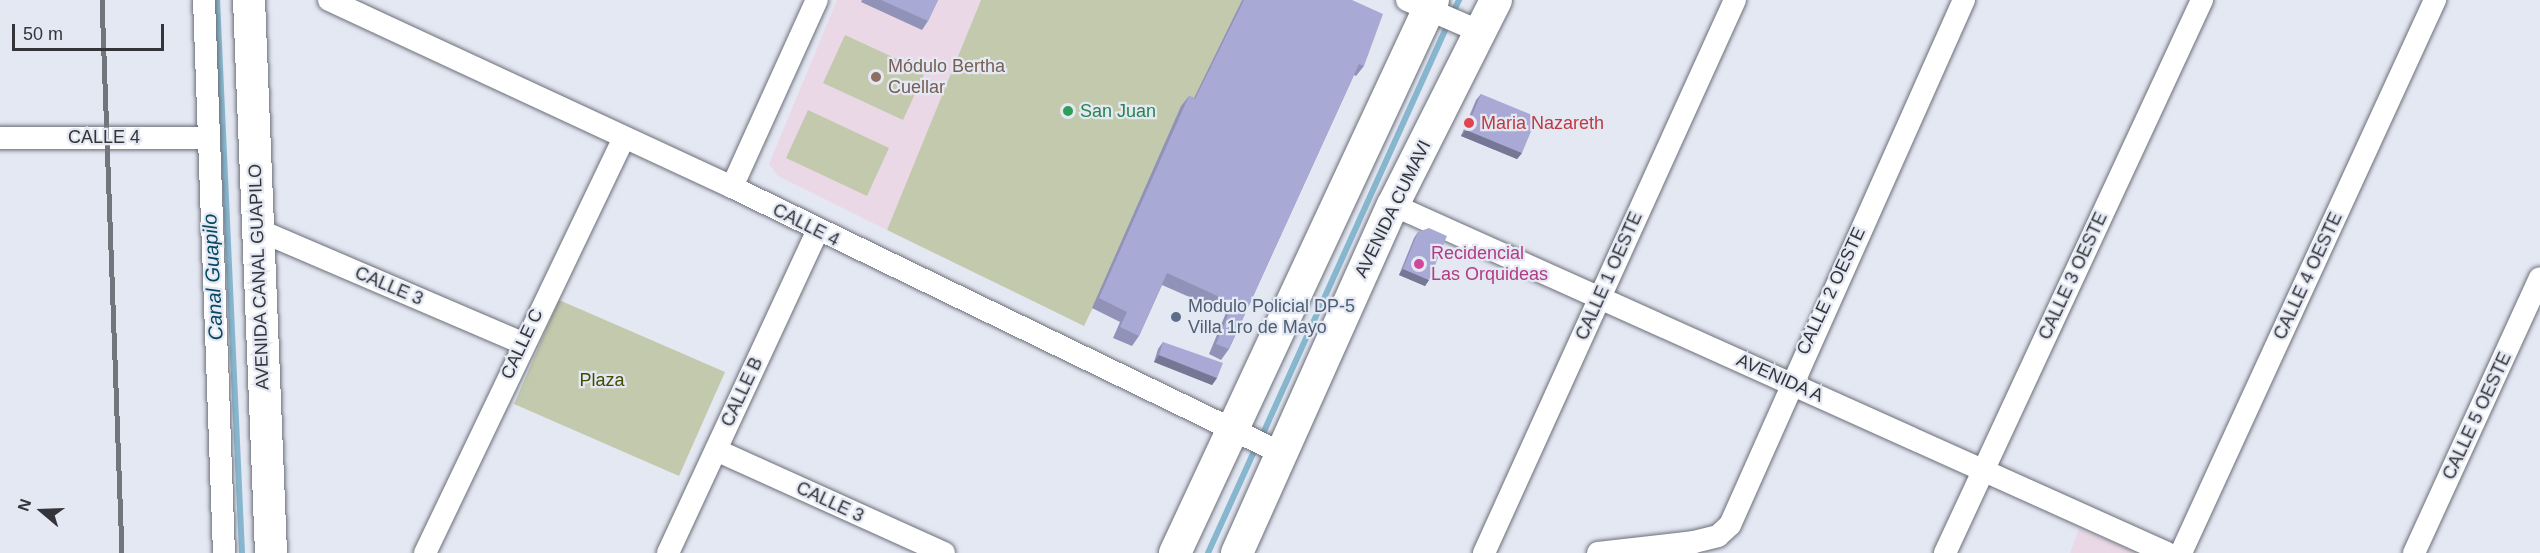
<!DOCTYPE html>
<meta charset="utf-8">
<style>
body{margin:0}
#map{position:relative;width:2540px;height:553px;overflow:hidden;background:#e4e8f3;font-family:Arial,sans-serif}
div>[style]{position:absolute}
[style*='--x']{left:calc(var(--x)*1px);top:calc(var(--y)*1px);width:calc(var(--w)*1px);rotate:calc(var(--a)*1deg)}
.education>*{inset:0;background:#ebd8e7}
.green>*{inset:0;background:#c3c9ac}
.stream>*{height:6px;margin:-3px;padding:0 3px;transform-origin:3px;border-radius:3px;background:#87b7cf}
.roads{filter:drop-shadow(0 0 2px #6b6f78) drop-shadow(0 0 2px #6b6f78)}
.street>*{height:22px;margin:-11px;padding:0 11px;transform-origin:11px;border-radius:11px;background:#fff}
.secondary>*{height:32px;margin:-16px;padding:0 16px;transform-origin:16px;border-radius:16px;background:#fff}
.rail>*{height:4.5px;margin:-2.25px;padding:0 2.25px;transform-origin:2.25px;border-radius:2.25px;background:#73757c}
.wall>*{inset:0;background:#9092b7}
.shaded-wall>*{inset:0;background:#767795}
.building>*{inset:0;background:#a8aad5}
.dots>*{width:16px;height:16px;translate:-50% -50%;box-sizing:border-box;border:3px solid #e4e8f3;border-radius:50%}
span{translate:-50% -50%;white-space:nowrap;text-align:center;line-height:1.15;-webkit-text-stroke:4.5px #e4e8f3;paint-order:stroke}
.education-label{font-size:18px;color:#785e54}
.left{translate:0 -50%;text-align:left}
.leisure-label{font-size:18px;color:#27864d}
.health-label{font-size:18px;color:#be3a42}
.street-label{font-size:18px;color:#34353a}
.hotel-label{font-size:18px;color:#b23c85}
.service-label{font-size:18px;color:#4e5e75}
.park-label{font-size:18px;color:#424b00}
.water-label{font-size:20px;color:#054861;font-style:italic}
.north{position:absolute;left:12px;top:481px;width:60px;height:60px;-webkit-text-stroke:4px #e4e8f3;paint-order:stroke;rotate:289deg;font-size:16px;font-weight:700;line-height:24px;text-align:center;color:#34353a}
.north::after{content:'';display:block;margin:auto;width:21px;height:27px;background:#34353a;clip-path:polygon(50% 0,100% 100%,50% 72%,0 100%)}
.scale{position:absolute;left:12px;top:24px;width:152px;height:27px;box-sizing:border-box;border:3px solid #34353a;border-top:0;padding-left:8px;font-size:18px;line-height:21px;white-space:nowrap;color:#34353a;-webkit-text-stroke:4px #e4e8f3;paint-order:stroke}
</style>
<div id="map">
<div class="education">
<div style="clip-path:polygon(837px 0,981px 0,887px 230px,778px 176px,769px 164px)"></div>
<div style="clip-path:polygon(2079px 529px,2137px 553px,2070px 553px)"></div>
</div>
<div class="green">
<div style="clip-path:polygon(981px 0,1242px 0,1084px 326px,887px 230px)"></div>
<div style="clip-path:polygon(845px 35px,925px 72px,903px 120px,823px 83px)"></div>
<div style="clip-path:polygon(808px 110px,889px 148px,867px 196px,786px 158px)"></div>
<div style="clip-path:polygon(559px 300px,725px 372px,679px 476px,514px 404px)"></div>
</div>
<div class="stream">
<div style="--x:217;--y:0;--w:554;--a:87.41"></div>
<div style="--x:1452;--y:14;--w:16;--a:-63"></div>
<div style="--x:1261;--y:438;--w:455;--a:-65.7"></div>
<div style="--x:1208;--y:553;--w:116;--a:-65.6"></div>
</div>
<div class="roads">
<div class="street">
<div style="--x:204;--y:0;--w:553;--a:87.93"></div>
<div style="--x:329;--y:0;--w:444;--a:24.9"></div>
<div style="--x:732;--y:187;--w:610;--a:25.85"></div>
<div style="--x:1407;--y:0;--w:81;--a:23.4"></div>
<div style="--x:0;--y:138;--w:208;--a:0"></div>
<div style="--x:732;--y:187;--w:205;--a:-65.6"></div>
<div style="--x:1393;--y:205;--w:849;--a:24.21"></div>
<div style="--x:256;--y:229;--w:289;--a:23.2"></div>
<div style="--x:716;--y:450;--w:250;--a:24.3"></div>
<div style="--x:425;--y:553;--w:460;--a:-64.4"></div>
<div style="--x:668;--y:553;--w:354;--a:-65.1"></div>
<div style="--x:1484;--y:553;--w:607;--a:-65.59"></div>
<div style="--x:1598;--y:553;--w:97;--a:-6.5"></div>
<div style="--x:1694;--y:542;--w:25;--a:-14"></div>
<div style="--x:1718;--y:536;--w:16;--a:-43"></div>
<div style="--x:1730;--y:525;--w:575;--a:-65.98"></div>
<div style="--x:1945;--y:553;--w:610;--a:-65.07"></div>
<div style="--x:2181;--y:553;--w:609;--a:-65.33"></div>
<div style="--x:2414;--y:553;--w:302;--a:-65.4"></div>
</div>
<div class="secondary">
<div style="--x:249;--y:0;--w:553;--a:87.72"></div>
<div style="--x:1175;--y:553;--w:610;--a:-64.99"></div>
<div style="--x:1237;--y:553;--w:381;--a:-65.9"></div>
<div style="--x:1393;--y:205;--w:229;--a:-63.3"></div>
</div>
</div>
<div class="rail">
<div style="--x:102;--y:0;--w:553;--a:87.93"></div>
</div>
<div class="wall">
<div style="clip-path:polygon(862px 0,938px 0,928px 21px,922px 30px,861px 2px)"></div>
<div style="clip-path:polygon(1242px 0,1352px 0,1364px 66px,1356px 76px,1354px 75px,1229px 349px,1221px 360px,1209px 354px,1226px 313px,1162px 285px,1139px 336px,1132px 346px,1113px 338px,1120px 322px,1092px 308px,1181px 106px,1189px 96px,1194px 98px)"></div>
<div style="clip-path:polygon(1481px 94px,1522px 153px,1517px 159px,1461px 136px,1476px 100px)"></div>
<div style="clip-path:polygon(1418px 232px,1429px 280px,1425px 286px,1399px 275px,1414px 238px)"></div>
<div style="clip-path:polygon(1163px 342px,1217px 378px,1212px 385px,1154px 362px,1158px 349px)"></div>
</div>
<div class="shaded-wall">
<div style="clip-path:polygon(1466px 130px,1522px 153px,1517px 159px,1461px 136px)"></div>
<div style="clip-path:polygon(1403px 269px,1429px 280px,1425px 286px,1399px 275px)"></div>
<div style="clip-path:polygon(1159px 355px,1217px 378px,1212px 385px,1154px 362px)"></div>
</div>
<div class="building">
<div style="clip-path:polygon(881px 0,938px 0,928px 21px)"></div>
<div style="clip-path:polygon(1244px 0,1352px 0,1383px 14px,1364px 66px,1359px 64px,1229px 349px,1216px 344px,1233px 303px,1167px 273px,1139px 336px,1120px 327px,1127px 312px,1099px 298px,1189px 96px,1195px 99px)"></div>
<div style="clip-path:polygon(1481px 94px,1537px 117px,1522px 153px,1466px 130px)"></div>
<div style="clip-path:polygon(1429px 228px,1447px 236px,1429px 280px,1403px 269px,1418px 232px)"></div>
<div style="clip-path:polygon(1163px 342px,1223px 363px,1217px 378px,1159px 355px)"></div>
</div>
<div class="dots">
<div style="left:876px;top:77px;background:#8d6e63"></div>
<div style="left:1068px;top:111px;background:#2e9e5b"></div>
<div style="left:1469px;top:123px;background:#e0444e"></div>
<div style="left:1419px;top:264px;background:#d1479c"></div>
<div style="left:1176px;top:317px;background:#5c6f8a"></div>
</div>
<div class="education-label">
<span class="left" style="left:888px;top:77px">Módulo Bertha<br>Cuellar</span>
</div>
<div class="leisure-label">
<span class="left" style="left:1080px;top:111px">San Juan</span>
</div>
<div class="health-label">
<span class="left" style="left:1481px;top:123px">Maria Nazareth</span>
</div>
<div class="street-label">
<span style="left:104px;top:137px">CALLE 4</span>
<span style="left:1393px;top:209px;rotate:-64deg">AVENIDA CUMAVI</span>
<span style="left:806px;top:225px;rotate:27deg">CALLE 4</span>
<span style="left:1609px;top:276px;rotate:-66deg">CALLE 1 OESTE</span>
<span style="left:2073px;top:276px;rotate:-65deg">CALLE 3 OESTE</span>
<span style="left:2308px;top:276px;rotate:-65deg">CALLE 4 OESTE</span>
<span style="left:259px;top:277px;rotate:-92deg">AVENIDA CANAL GUAPILO</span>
<span style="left:389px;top:286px;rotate:23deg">CALLE 3</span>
<span style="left:1831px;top:291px;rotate:-65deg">CALLE 2 OESTE</span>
<span style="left:522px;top:344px;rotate:-65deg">CALLE C</span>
<span style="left:1780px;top:378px;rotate:24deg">AVENIDA A</span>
<span style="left:742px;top:392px;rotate:-65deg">CALLE B</span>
<span style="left:2477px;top:416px;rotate:-65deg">CALLE 5 OESTE</span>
<span style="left:830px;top:502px;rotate:25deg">CALLE 3</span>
</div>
<div class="hotel-label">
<span class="left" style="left:1431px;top:264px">Recidencial<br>Las Orquideas</span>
</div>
<div class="service-label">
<span class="left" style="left:1188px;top:317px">Modulo Policial DP-5<br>Villa 1ro de Mayo</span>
</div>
<div class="park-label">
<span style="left:602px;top:380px">Plaza</span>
</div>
<div class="water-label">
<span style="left:213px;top:277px;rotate:-93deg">Canal Guapilo</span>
</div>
<div class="north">N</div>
<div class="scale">50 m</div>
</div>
